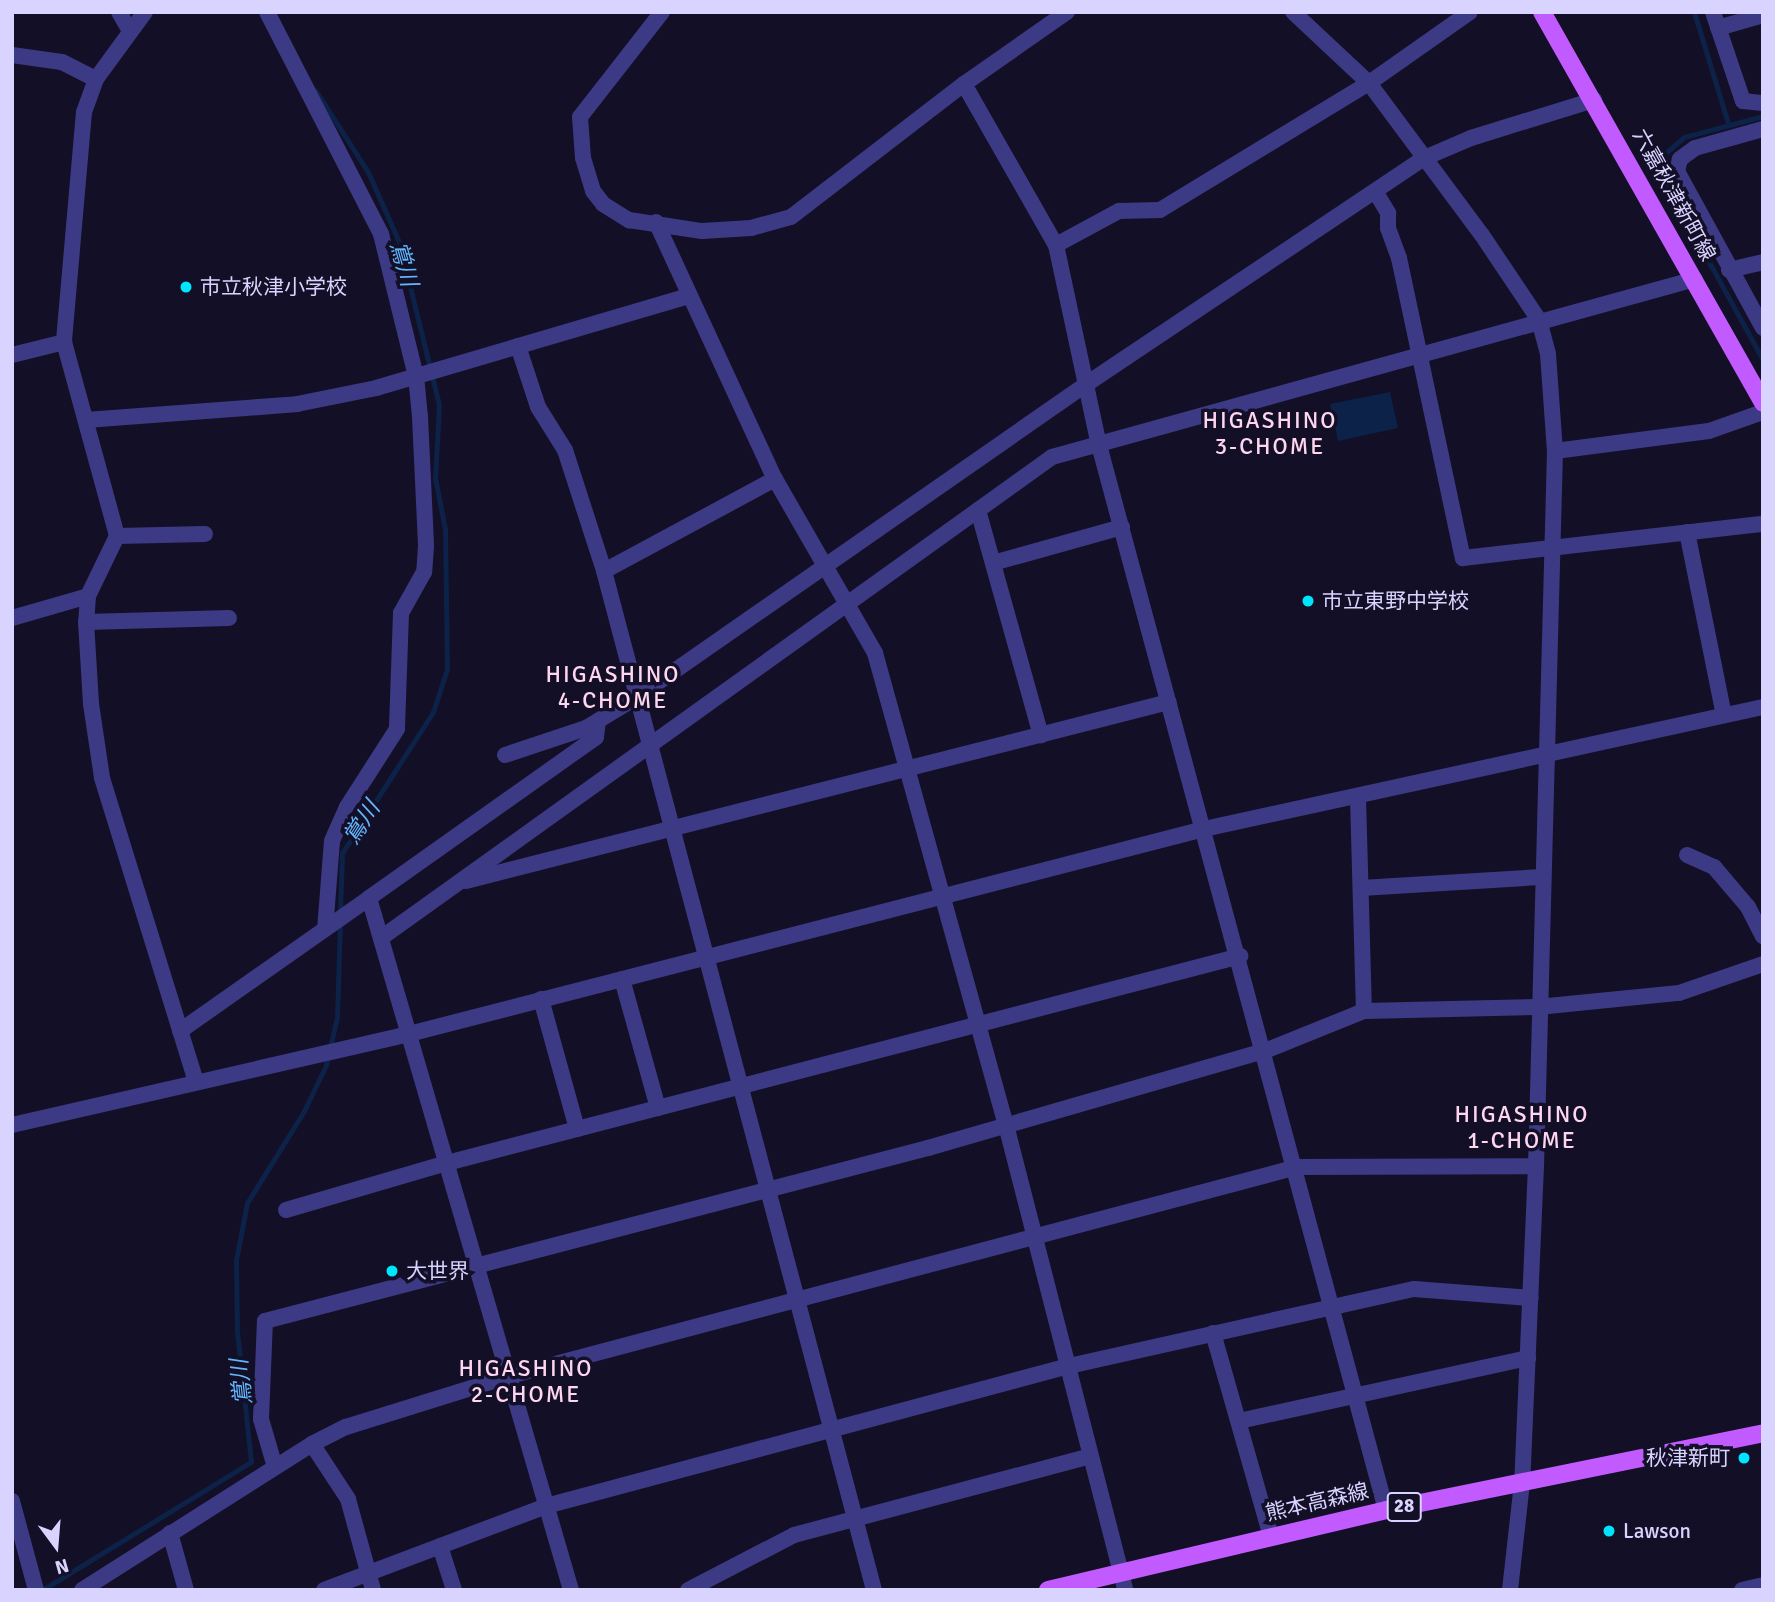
<!DOCTYPE html>
<meta charset="utf-8">
<style>
body{margin:0}
#map{position:relative;width:1775px;height:1602px;overflow:hidden;background:#130f26;font-family:Signika,"Noto Sans JP",sans-serif}
div>[style]{position:absolute}
[style*='--x']{left:calc(var(--x)*1px);top:calc(var(--y)*1px);width:calc(var(--w)*1px);rotate:calc(var(--a)*1deg)}
.water>*{inset:0;background:#0c2248}
.stream>*{height:5px;margin:-2.5px;padding:0 2.5px;transform-origin:2.5px;border-radius:2.5px;background:#0c2248}
.minor>*{height:16px;margin:-8px;padding:0 8px;transform-origin:8px;border-radius:8px;background:#3d3a85}
.major>*{height:18px;margin:-9px;padding:0 9px;transform-origin:9px;border-radius:9px;background:#c25bff}
.dots>*{width:19px;height:19px;translate:-50% -50%;box-sizing:border-box;border:4px solid #130f26;border-radius:50%}
span{translate:-50% -50%;white-space:nowrap;text-align:center;line-height:1.15;-webkit-text-stroke:7px #130f26;paint-order:stroke}
.shield-label span{padding:2px 5px;background:#130f26;border:2px solid;border-radius:5px;-webkit-text-stroke-width:0}
.shield-label{font-size:19px;color:#d9d4ff;font-weight:700}
.street-label{font-size:21px;color:#d9d4ff}
.poi-label{font-size:21px;color:#d9d4ff}
.left{translate:0 -50%;text-align:left}
.right{translate:-100% -50%;text-align:right}
.water-label{font-size:23px;color:#62b6ff;font-style:italic}
.neighbourhood-label{font-size:23px;color:#ffd6f0;letter-spacing:2px}
.frame{position:absolute;inset:0;border:14px solid #d9d4ff;pointer-events:none}
.north{position:absolute;left:21px;top:1511px;width:70px;height:70px;-webkit-text-stroke:5px #130f26;paint-order:stroke;rotate:164deg;font-size:19px;font-weight:700;line-height:28px;text-align:center;color:#d9d4ff}
.north::after{content:'';display:block;margin:auto;width:24px;height:32px;background:#d9d4ff;clip-path:polygon(50% 0,100% 100%,50% 72%,0 100%)}
</style>
<div id="map">
<div class="water">
<div style="clip-path:polygon(1390px 392px,1398px 428px,1338px 441px,1330px 404px)"></div>
</div>
<div class="stream">
<div style="--x:1694;--y:12;--w:116;--a:73"></div>
<div style="--x:316;--y:91;--w:96;--a:57.3"></div>
<div style="--x:368;--y:172;--w:77;--a:66.1"></div>
<div style="--x:399;--y:242;--w:168;--a:76.2"></div>
<div style="--x:439;--y:405;--w:73;--a:93.1"></div>
<div style="--x:435;--y:478;--w:52;--a:78.9"></div>
<div style="--x:445;--y:529;--w:140;--a:89.2"></div>
<div style="--x:447;--y:669;--w:45;--a:108"></div>
<div style="--x:433;--y:712;--w:168;--a:122.8"></div>
<div style="--x:342;--y:853;--w:60;--a:91.9"></div>
<div style="--x:1763;--y:116;--w:82;--a:165.1"></div>
<div style="--x:1684;--y:137;--w:30;--a:139"></div>
<div style="--x:1661;--y:157;--w:30;--a:78"></div>
<div style="--x:1667;--y:186;--w:199;--a:61.1"></div>
<div style="--x:42;--y:1590;--w:245;--a:-31.5"></div>
<div style="--x:251;--y:1462;--w:131;--a:-96.1"></div>
<div style="--x:237;--y:1332;--w:72;--a:-90.8"></div>
<div style="--x:236;--y:1260;--w:58;--a:-79.1"></div>
<div style="--x:247;--y:1203;--w:108;--a:-58.2"></div>
<div style="--x:304;--y:1111;--w:51;--a:-64.4"></div>
<div style="--x:326;--y:1065;--w:49;--a:-77.1"></div>
<div style="--x:337;--y:1017;--w:94;--a:-88.2"></div>
</div>
<div class="minor">
<div style="--x:119;--y:12;--w:22;--a:60"></div>
<div style="--x:145;--y:12;--w:83;--a:126.2"></div>
<div style="--x:96;--y:79;--w:35;--a:110"></div>
<div style="--x:84;--y:112;--w:231;--a:95"></div>
<div style="--x:64;--y:342;--w:201;--a:74.7"></div>
<div style="--x:117;--y:536;--w:67;--a:115.8"></div>
<div style="--x:88;--y:596;--w:26;--a:94"></div>
<div style="--x:86;--y:622;--w:82;--a:86.5"></div>
<div style="--x:91;--y:704;--w:75;--a:81.5"></div>
<div style="--x:102;--y:778;--w:318;--a:72.8"></div>
<div style="--x:267;--y:12;--w:250;--a:62.8"></div>
<div style="--x:381;--y:234;--w:146;--a:76.2"></div>
<div style="--x:416;--y:376;--w:41;--a:84.4"></div>
<div style="--x:420;--y:417;--w:129;--a:87.3"></div>
<div style="--x:426;--y:546;--w:26;--a:94"></div>
<div style="--x:424;--y:572;--w:47;--a:119.3"></div>
<div style="--x:401;--y:613;--w:116;--a:92"></div>
<div style="--x:397;--y:729;--w:93;--a:122.7"></div>
<div style="--x:347;--y:807;--w:37;--a:114"></div>
<div style="--x:332;--y:841;--w:88;--a:94.5"></div>
<div style="--x:662;--y:12;--w:133;--a:128"></div>
<div style="--x:580;--y:117;--w:41;--a:85.8"></div>
<div style="--x:583;--y:158;--w:34;--a:73"></div>
<div style="--x:593;--y:191;--w:16;--a:52"></div>
<div style="--x:603;--y:204;--w:31;--a:32"></div>
<div style="--x:629;--y:220;--w:74;--a:8.6"></div>
<div style="--x:702;--y:231;--w:49;--a:-3.5"></div>
<div style="--x:751;--y:228;--w:41;--a:-15.4"></div>
<div style="--x:791;--y:217;--w:218;--a:-37.6"></div>
<div style="--x:964;--y:84;--w:126;--a:-35"></div>
<div style="--x:1293;--y:12;--w:104;--a:43.1"></div>
<div style="--x:1369;--y:83;--w:189;--a:53.4"></div>
<div style="--x:1482;--y:235;--w:102;--a:56.2"></div>
<div style="--x:1539;--y:320;--w:35;--a:75"></div>
<div style="--x:1548;--y:354;--w:97;--a:85.9"></div>
<div style="--x:1555;--y:451;--w:715;--a:91.52"></div>
<div style="--x:1536;--y:1166;--w:317;--a:92.5"></div>
<div style="--x:1522;--y:1483;--w:108;--a:96.4"></div>
<div style="--x:1713;--y:12;--w:94;--a:71.4"></div>
<div style="--x:1743;--y:101;--w:20;--a:6"></div>
<div style="--x:1718;--y:28;--w:47;--a:-16.1"></div>
<div style="--x:12;--y:55;--w:50;--a:8"></div>
<div style="--x:62;--y:62;--w:38;--a:27"></div>
<div style="--x:964;--y:84;--w:185;--a:60.3"></div>
<div style="--x:1056;--y:245;--w:205;--a:77.9"></div>
<div style="--x:1099;--y:445;--w:1103;--a:74.92"></div>
<div style="--x:1763;--y:129;--w:71;--a:164.4"></div>
<div style="--x:1695;--y:148;--w:19;--a:144"></div>
<div style="--x:1680;--y:159;--w:12;--a:104"></div>
<div style="--x:1677;--y:171;--w:179;--a:61.3"></div>
<div style="--x:1375;--y:191;--w:26;--a:59"></div>
<div style="--x:1388;--y:213;--w:15;--a:90"></div>
<div style="--x:1388;--y:228;--w:32;--a:70"></div>
<div style="--x:1399;--y:258;--w:307;--a:78"></div>
<div style="--x:1463;--y:558;--w:302;--a:-6.5"></div>
<div style="--x:656;--y:222;--w:283;--a:65.2"></div>
<div style="--x:775;--y:479;--w:201;--a:60.1"></div>
<div style="--x:875;--y:653;--w:490;--a:74.5"></div>
<div style="--x:1006;--y:1125;--w:480;--a:75.6"></div>
<div style="--x:1056;--y:245;--w:72;--a:-28.4"></div>
<div style="--x:1119;--y:211;--w:41;--a:-1.4"></div>
<div style="--x:1160;--y:210;--w:245;--a:-31.3"></div>
<div style="--x:1369;--y:83;--w:123;--a:-35.1"></div>
<div style="--x:1729;--y:270;--w:35;--a:-13"></div>
<div style="--x:518;--y:346;--w:64;--a:71.8"></div>
<div style="--x:538;--y:407;--w:51;--a:57.9"></div>
<div style="--x:565;--y:450;--w:127;--a:72.1"></div>
<div style="--x:12;--y:355;--w:54;--a:-14"></div>
<div style="--x:86;--y:420;--w:212;--a:-4.3"></div>
<div style="--x:297;--y:404;--w:81;--a:-11.4"></div>
<div style="--x:376;--y:388;--w:325;--a:-16.4"></div>
<div style="--x:1555;--y:451;--w:155;--a:-7.4"></div>
<div style="--x:1709;--y:431;--w:57;--a:-19.4"></div>
<div style="--x:775;--y:479;--w:194;--a:151.7"></div>
<div style="--x:604;--y:571;--w:1054;--a:75.16"></div>
<div style="--x:978;--y:510;--w:234;--a:74.4"></div>
<div style="--x:1687;--y:532;--w:187;--a:78.6"></div>
<div style="--x:117;--y:536;--w:88;--a:-1.3"></div>
<div style="--x:993;--y:563;--w:134;--a:-15.6"></div>
<div style="--x:12;--y:618;--w:79;--a:-16.1"></div>
<div style="--x:86;--y:622;--w:143;--a:-1.6"></div>
<div style="--x:505;--y:755;--w:85;--a:-18.4"></div>
<div style="--x:586;--y:728;--w:60;--a:-31.3"></div>
<div style="--x:637;--y:697;--w:546;--a:-34.85"></div>
<div style="--x:1085;--y:385;--w:406;--a:-33.8"></div>
<div style="--x:1422;--y:159;--w:53;--a:-23.2"></div>
<div style="--x:1471;--y:138;--w:129;--a:-17.2"></div>
<div style="--x:1358;--y:798;--w:213;--a:88.4"></div>
<div style="--x:1687;--y:855;--w:30;--a:24"></div>
<div style="--x:1714;--y:867;--w:52;--a:49.6"></div>
<div style="--x:1748;--y:907;--w:33;--a:63"></div>
<div style="--x:466;--y:881;--w:725;--a:-14.29"></div>
<div style="--x:1361;--y:888;--w:182;--a:-3.5"></div>
<div style="--x:381;--y:938;--w:826;--a:-35.63"></div>
<div style="--x:1052;--y:457;--w:667;--a:-15.47"></div>
<div style="--x:622;--y:979;--w:134;--a:74.4"></div>
<div style="--x:541;--y:999;--w:135;--a:74.5"></div>
<div style="--x:180;--y:1031;--w:231;--a:-35.1"></div>
<div style="--x:12;--y:1125;--w:407;--a:-12.9"></div>
<div style="--x:409;--y:1034;--w:821;--a:-14.46"></div>
<div style="--x:1204;--y:829;--w:572;--a:-12.31"></div>
<div style="--x:286;--y:1210;--w:168;--a:-16.3"></div>
<div style="--x:447;--y:1163;--w:820;--a:-14.63"></div>
<div style="--x:1213;--y:1333;--w:211;--a:74.1"></div>
<div style="--x:1239;--y:1421;--w:296;--a:-12.3"></div>
<div style="--x:312;--y:1444;--w:66;--a:56.8"></div>
<div style="--x:348;--y:1499;--w:94;--a:74.6"></div>
<div style="--x:275;--y:1467;--w:50;--a:-106.3"></div>
<div style="--x:261;--y:1419;--w:98;--a:-87.7"></div>
<div style="--x:265;--y:1321;--w:685;--a:-14.62"></div>
<div style="--x:928;--y:1148;--w:351;--a:-16.1"></div>
<div style="--x:1265;--y:1051;--w:107;--a:-22"></div>
<div style="--x:1364;--y:1011;--w:174;--a:-1.3"></div>
<div style="--x:1538;--y:1007;--w:142;--a:-5.7"></div>
<div style="--x:1679;--y:993;--w:89;--a:-19"></div>
<div style="--x:12;--y:1501;--w:92;--a:74.9"></div>
<div style="--x:170;--y:1533;--w:59;--a:74.3"></div>
<div style="--x:440;--y:1546;--w:46;--a:72.3"></div>
<div style="--x:82;--y:1590;--w:272;--a:-32.4"></div>
<div style="--x:312;--y:1444;--w:38;--a:-27"></div>
<div style="--x:346;--y:1427;--w:172;--a:-17.3"></div>
<div style="--x:510;--y:1376;--w:814;--a:-14.87"></div>
<div style="--x:1297;--y:1167;--w:239;--a:-0.2"></div>
<div style="--x:324;--y:1590;--w:237;--a:-20.7"></div>
<div style="--x:546;--y:1506;--w:541;--a:-14.99"></div>
<div style="--x:1069;--y:1366;--w:353;--a:-12.6"></div>
<div style="--x:1414;--y:1289;--w:117;--a:4.4"></div>
<div style="--x:571;--y:1590;--w:721;--a:-106.27"></div>
<div style="--x:369;--y:898;--w:278;--a:-35.3"></div>
<div style="--x:596;--y:737;--w:16;--a:-83"></div>
<div style="--x:688;--y:1590;--w:119;--a:-27.4"></div>
<div style="--x:794;--y:1535;--w:306;--a:-14.9"></div>
<div style="--x:1742;--y:1590;--w:22;--a:-13"></div>
</div>
<div class="major">
<div style="--x:1542;--y:12;--w:449;--a:60.5"></div>
<div style="--x:1048;--y:1590;--w:347;--a:-13.3"></div>
<div style="--x:1386;--y:1510;--w:385;--a:-11.5"></div>
</div>
<div class="dots">
<div style="left:186px;top:287px;background:#00e5ff"></div>
<div style="left:1308px;top:601px;background:#00e5ff"></div>
<div style="left:392px;top:1271px;background:#00e5ff"></div>
<div style="left:1744px;top:1458px;background:#00e5ff"></div>
<div style="left:1609px;top:1531px;background:#00e5ff"></div>
</div>
<div class="shield-label">
<span style="left:1404px;top:1507px">28</span>
</div>
<div class="street-label">
<span style="left:1674px;top:195px;rotate:61deg">六嘉秋津新町線</span>
<span style="left:1317px;top:1502px;rotate:-13deg">熊本高森線</span>
</div>
<div class="poi-label">
<span class="left" style="left:200px;top:287px">市立秋津小学校</span>
<span class="left" style="left:1322px;top:601px">市立東野中学校</span>
<span class="left" style="left:406px;top:1271px">大世界</span>
<span class="right" style="left:1730px;top:1458px">秋津新町</span>
<span class="left" style="left:1623px;top:1531px">Lawson</span>
</div>
<div class="water-label">
<span style="left:403px;top:264px;rotate:74deg">鴬川</span>
<span style="left:362px;top:823px;rotate:-57deg">鴬川</span>
<span style="left:242px;top:1382px;rotate:-96deg">鴬川</span>
</div>
<div class="neighbourhood-label">
<span style="left:1270px;top:434px">HIGASHINO<br>3-CHOME</span>
<span style="left:613px;top:688px">HIGASHINO<br>4-CHOME</span>
<span style="left:1522px;top:1128px">HIGASHINO<br>1-CHOME</span>
<span style="left:526px;top:1382px">HIGASHINO<br>2-CHOME</span>
</div>
<div class="frame"></div>
<div class="north">N</div>
</div>
